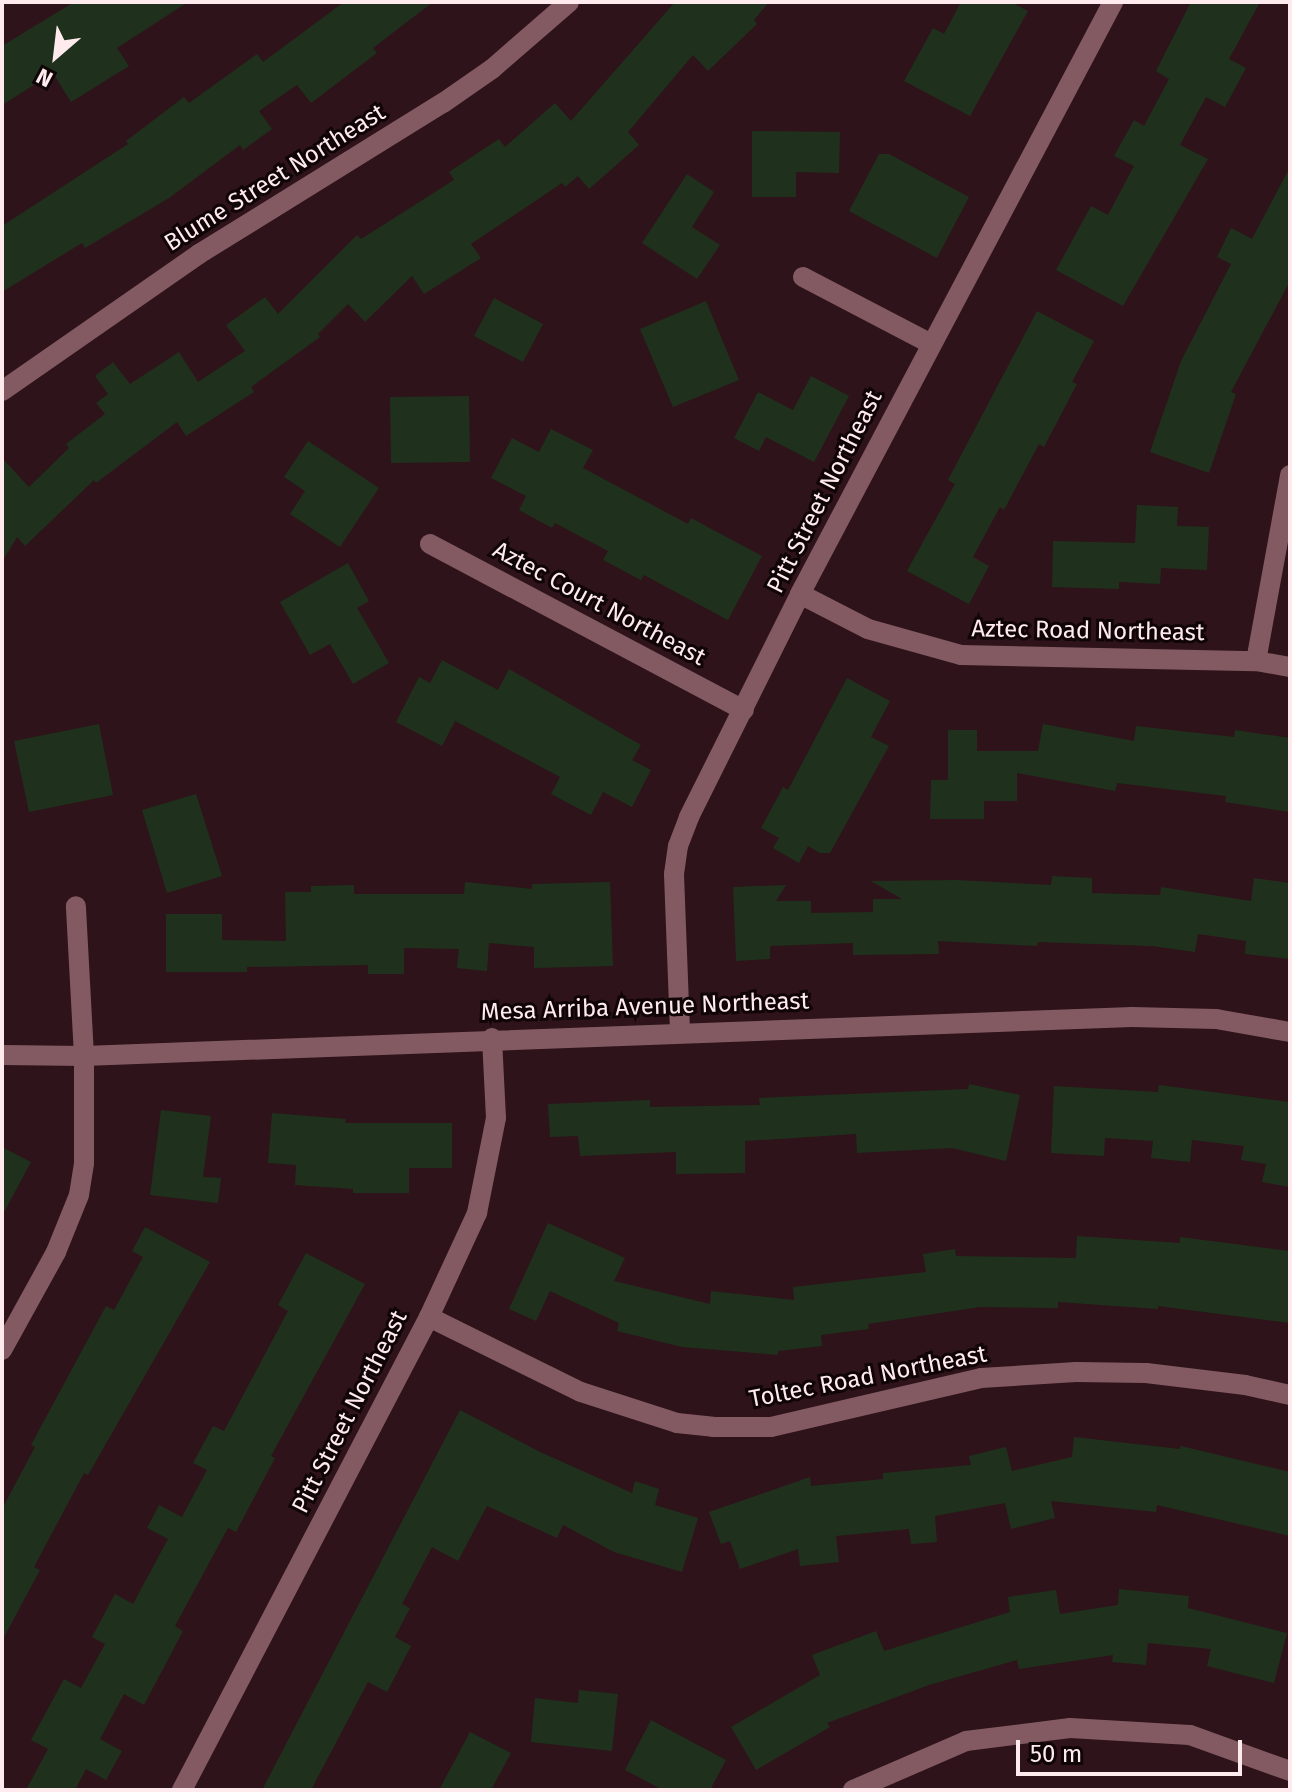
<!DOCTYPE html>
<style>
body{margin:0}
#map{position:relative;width:1292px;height:1792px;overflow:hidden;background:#2e131a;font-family:"Fira Sans",sans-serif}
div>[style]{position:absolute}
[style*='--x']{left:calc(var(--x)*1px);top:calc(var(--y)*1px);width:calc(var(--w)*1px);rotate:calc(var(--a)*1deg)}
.building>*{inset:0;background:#1f311c}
.minor>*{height:20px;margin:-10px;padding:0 10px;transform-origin:10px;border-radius:10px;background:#835a62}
span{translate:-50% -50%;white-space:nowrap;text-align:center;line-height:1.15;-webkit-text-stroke:6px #0f0406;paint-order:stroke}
.street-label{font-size:24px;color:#ffeaee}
.frame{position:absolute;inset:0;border:4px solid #ffeaee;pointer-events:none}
.north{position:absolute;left:16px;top:16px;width:80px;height:80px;-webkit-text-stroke:6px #0f0406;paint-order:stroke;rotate:208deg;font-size:22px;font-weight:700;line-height:32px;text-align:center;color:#ffeaee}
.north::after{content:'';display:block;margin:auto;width:28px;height:36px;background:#ffeaee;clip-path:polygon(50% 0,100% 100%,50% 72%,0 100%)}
.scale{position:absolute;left:1016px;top:1740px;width:226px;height:36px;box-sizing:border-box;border:4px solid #ffeaee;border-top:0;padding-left:10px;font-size:24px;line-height:28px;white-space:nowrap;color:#ffeaee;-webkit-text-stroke:6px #0f0406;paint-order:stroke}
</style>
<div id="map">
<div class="building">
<div style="clip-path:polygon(74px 2px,188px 2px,117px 48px,129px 66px,71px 102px,53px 73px,2px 105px,2px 46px)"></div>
<div style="clip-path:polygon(344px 2px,433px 2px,373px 48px,377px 53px,311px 103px,297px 85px,259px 111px,272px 129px,243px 150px,240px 145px,169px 198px,85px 248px,82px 243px,2px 292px,2px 226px,128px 144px,126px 141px,184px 97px,189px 103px,257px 54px,263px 62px)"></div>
<div style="clip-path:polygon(675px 2px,769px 2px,754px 20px,757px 24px,708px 71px,693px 55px,628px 132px,639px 145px,589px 189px,578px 176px,565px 187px,562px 183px,471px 244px,481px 258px,424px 294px,412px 276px,365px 322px,348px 304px,318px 334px,320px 337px,251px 387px,254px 392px,186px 436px,177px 422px,96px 483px,94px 480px,25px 546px,17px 537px,2px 562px,2px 458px,29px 487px,69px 448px,66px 444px,105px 414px,96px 403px,108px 394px,95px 376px,113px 362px,130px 384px,179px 352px,198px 382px,245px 351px,226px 325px,265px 297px,278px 314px,357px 235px,361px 239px,454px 180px,449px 172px,499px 139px,505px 147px,555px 103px,571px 121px)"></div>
<div style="clip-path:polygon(961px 2px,1011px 2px,1028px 11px,970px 116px,904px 81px,933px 28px,944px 34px)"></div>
<div style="clip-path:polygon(1191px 2px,1260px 2px,1229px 59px,1246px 68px,1225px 107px,1206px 97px,1180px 145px,1208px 159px,1123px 306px,1056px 270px,1091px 206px,1108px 215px,1134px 166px,1114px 156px,1134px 120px,1144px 126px,1169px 79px,1156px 71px)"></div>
<div style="clip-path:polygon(752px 131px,840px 132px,839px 173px,796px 172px,796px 197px,752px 197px)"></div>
<div style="clip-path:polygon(879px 154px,889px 154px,969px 197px,937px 258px,849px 211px)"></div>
<div style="clip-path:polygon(1290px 167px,1290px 281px,1231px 392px,1236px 394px,1209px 473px,1150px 452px,1181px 361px,1231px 264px,1217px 257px,1231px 228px,1252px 239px)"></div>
<div style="clip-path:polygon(687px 174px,714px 192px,692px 227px,720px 245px,697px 279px,642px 243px)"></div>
<div style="clip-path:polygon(494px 298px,543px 324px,523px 362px,474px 336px)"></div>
<div style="clip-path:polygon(706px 301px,739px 380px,673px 407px,640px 329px)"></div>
<div style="clip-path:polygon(1037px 311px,1094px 341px,1072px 382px,1077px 384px,1044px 447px,1039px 444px,1004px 510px,1000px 507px,973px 557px,989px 566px,969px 604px,907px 571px,955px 484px,948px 480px)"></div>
<div style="clip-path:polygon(811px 376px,849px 396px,814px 462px,766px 437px,759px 451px,734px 438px,758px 392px,793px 410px)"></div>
<div style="clip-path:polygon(469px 396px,470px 462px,391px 463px,390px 397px)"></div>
<div style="clip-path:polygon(551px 429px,593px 450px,583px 468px,688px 524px,691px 518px,762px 556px,728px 620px,644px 575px,641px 580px,603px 560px,608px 551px,555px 523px,552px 528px,519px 510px,526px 496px,491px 478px,512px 438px,539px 452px)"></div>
<div style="clip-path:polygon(308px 441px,379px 488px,340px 547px,290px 514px,305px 491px,284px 477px)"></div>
<div style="clip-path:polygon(1137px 505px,1178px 507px,1177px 526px,1209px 527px,1207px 570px,1161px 568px,1160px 584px,1119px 582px,1119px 589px,1052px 587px,1053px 541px,1135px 543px)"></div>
<div style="clip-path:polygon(348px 563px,369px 601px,357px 608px,389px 663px,353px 684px,330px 644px,310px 655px,280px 602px)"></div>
<div style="clip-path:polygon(442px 660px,498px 690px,509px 669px,641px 745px,632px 760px,651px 770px,632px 807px,603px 792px,591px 815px,551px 794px,560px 777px,455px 721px,442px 746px,396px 722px,419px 677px,430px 683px)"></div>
<div style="clip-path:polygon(847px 678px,890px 701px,871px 737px,889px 746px,830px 853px,820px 853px,808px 846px,799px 863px,773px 848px,779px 838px,761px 828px,783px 787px,788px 790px)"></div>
<div style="clip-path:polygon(99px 724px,113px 795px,29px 812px,14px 741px)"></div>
<div style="clip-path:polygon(1043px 724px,1134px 741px,1136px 726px,1234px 737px,1235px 730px,1290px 738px,1290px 812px,1225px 802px,1226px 796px,1117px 783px,1115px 791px,1017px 773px,1017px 801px,984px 801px,984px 819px,930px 819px,931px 780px,948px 780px,948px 730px,977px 730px,977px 751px,1038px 751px)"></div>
<div style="clip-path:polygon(196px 794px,222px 876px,167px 893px,142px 810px)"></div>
<div style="clip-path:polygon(1052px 876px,1092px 878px,1092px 893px,1160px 895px,1161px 887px,1251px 901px,1254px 878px,1290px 883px,1290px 959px,1245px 954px,1246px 941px,1198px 934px,1195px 952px,1152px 946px,1038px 942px,1037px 946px,938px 941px,939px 954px,853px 955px,853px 943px,770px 946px,770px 959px,736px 961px,733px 887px,786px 885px,776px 901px,811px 901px,811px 913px,873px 912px,873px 899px,902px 899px,871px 881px,956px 880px,1051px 885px)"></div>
<div style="clip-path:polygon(465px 882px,532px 889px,532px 884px,610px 882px,613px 966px,534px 968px,534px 947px,489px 943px,487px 971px,457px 968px,459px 949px,404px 948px,404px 974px,368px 974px,368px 965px,247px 967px,247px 972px,166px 972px,166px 914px,222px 914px,222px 940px,286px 941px,285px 892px,311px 892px,311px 886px,354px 885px,354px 894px,464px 894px)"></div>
<div style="clip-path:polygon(969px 1084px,1020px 1095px,1006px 1161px,952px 1148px,857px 1153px,856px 1134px,745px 1141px,745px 1173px,676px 1174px,676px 1152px,580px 1156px,578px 1136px,550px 1137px,548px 1104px,650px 1100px,650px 1107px,760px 1105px,759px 1098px,968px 1089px)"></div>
<div style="clip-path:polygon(1159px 1085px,1290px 1102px,1290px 1187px,1262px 1182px,1266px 1164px,1241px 1160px,1244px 1146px,1192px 1140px,1190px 1162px,1151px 1158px,1153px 1141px,1105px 1138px,1104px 1156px,1051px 1153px,1054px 1086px,1158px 1092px)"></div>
<div style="clip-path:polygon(161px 1110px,211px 1116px,203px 1177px,221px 1178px,218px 1203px,150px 1195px)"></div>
<div style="clip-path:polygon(272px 1113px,346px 1119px,345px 1123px,452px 1123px,452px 1168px,409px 1168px,409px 1193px,353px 1193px,353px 1189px,295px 1185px,296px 1165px,268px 1163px)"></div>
<div style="clip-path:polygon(2px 1147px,31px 1162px,2px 1216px)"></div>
<div style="clip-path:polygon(548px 1223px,625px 1258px,614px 1281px,710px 1304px,711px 1291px,794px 1300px,793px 1287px,926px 1272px,923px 1254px,955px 1249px,956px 1256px,1076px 1258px,1077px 1236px,1180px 1243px,1180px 1237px,1290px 1251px,1290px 1323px,1158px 1306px,1158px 1309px,1058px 1302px,1058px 1308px,980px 1307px,868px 1324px,869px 1329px,821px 1335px,822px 1346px,778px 1351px,778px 1355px,682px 1347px,617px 1331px,619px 1323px,550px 1291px,536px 1321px,509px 1309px)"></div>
<div style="clip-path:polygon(145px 1227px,210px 1262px,88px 1475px,84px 1473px,34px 1567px,40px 1570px,2px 1641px,2px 1509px,35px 1447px,31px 1445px,106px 1306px,114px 1310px,143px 1257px,132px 1251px)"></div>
<div style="clip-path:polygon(306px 1253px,365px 1284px,271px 1456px,275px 1458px,236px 1532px,228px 1528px,175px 1626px,183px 1631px,144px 1705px,124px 1694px,100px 1739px,122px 1751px,106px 1780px,86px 1769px,75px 1790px,26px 1790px,48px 1749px,31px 1740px,64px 1679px,81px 1688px,105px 1644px,92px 1637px,115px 1594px,133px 1604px,168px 1539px,147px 1528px,159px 1505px,182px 1517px,207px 1470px,193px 1463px,213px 1426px,224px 1431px,288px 1311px,278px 1305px)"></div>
<div style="clip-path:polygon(460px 1410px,540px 1452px,632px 1493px,635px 1481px,659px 1489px,655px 1505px,698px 1518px,682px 1572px,614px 1552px,563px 1525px,557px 1538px,487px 1506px,458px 1561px,432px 1547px,402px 1604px,410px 1608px,395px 1637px,411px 1646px,387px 1692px,368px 1682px,311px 1790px,262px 1790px)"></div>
<div style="clip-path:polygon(1074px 1437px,1180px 1449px,1181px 1446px,1290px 1472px,1290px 1536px,1157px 1505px,1156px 1512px,1051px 1501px,1055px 1518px,1011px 1529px,1005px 1503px,935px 1516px,937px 1542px,911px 1544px,909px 1529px,836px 1536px,839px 1562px,800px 1566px,798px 1549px,740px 1569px,730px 1541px,721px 1544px,709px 1512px,810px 1477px,811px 1486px,883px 1479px,883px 1473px,971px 1465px,969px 1456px,1006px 1447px,1012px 1471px,1072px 1457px)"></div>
<div style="clip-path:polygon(1119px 1589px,1189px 1596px,1188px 1608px,1287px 1633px,1274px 1683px,1207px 1666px,1211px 1649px,1148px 1643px,1146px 1665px,1112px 1662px,1113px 1655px,1019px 1669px,1017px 1660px,929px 1685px,827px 1723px,830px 1727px,756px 1770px,731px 1727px,820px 1675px,812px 1655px,876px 1631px,884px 1651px,1010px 1612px,1008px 1597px,1056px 1590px,1060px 1614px,1118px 1605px)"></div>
<div style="clip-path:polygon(579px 1690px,618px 1694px,612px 1751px,531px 1742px,535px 1698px,578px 1703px)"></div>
<div style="clip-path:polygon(651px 1720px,726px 1760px,710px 1790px,663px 1790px,625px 1770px)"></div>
<div style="clip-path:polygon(470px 1732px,511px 1753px,491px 1790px,439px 1790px)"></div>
</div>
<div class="minor">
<div style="--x:803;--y:277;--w:144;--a:27.6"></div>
<div style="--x:2;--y:391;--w:240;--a:-34.8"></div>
<div style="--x:199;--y:254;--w:287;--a:-31.8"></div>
<div style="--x:443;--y:103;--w:60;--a:-34.8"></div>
<div style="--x:492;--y:69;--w:102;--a:-41"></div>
<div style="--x:430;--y:544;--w:355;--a:27.9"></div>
<div style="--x:800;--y:594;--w:76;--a:27.2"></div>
<div style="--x:868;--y:629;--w:97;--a:15.6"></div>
<div style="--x:961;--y:655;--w:295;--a:1.2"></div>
<div style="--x:1256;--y:661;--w:35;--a:10"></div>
<div style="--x:1256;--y:661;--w:189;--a:-79.6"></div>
<div style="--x:680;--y:1031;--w:157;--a:-92.2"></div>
<div style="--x:674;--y:874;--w:28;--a:-82"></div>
<div style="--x:678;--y:846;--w:31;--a:-69"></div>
<div style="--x:689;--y:817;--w:249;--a:-63.5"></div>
<div style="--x:800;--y:594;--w:670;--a:-62.13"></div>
<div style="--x:2;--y:1055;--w:82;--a:0.7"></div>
<div style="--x:84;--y:1056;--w:1049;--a:-2.13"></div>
<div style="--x:1132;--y:1017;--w:84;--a:1.4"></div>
<div style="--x:1216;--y:1019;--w:75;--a:10"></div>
<div style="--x:429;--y:1317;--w:169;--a:26.3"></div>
<div style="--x:581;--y:1392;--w:101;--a:17.9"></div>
<div style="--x:677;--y:1423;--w:36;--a:6"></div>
<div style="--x:713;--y:1427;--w:58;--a:0"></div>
<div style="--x:771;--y:1427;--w:216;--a:-13.1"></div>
<div style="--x:981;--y:1378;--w:95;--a:-3.6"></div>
<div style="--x:1076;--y:1372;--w:70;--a:0.8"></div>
<div style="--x:1146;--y:1373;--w:100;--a:6.9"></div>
<div style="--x:1245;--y:1385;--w:46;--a:12.5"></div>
<div style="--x:2;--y:1350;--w:112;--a:-61.1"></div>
<div style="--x:56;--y:1252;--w:61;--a:-68"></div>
<div style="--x:79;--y:1195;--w:32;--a:-81"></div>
<div style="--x:84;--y:1163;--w:107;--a:-90"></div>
<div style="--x:84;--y:1056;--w:150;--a:-93.1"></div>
<div style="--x:182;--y:1790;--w:534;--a:-62.43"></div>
<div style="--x:429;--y:1317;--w:115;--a:-65.2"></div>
<div style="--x:477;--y:1213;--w:97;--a:-78.7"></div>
<div style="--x:496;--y:1118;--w:80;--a:-92.9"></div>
<div style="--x:853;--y:1790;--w:123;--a:-23.4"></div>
<div style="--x:966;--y:1741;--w:105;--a:-7.1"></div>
<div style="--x:1070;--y:1728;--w:120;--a:3.3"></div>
<div style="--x:1190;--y:1735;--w:106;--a:19.8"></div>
</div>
<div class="street-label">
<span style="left:275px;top:178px;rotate:-32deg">Blume Street Northeast</span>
<span style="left:825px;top:492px;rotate:-63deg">Pitt Street Northeast</span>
<span style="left:599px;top:604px;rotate:28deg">Aztec Court Northeast</span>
<span style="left:1088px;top:631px;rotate:1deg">Aztec Road Northeast</span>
<span style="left:645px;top:1007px;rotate:-2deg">Mesa Arriba Avenue Northeast</span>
<span style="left:868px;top:1377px;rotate:-11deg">Toltec Road Northeast</span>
<span style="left:350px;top:1412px;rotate:-63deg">Pitt Street Northeast</span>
</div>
<div class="frame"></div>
<div class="north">N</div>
<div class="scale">50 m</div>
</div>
